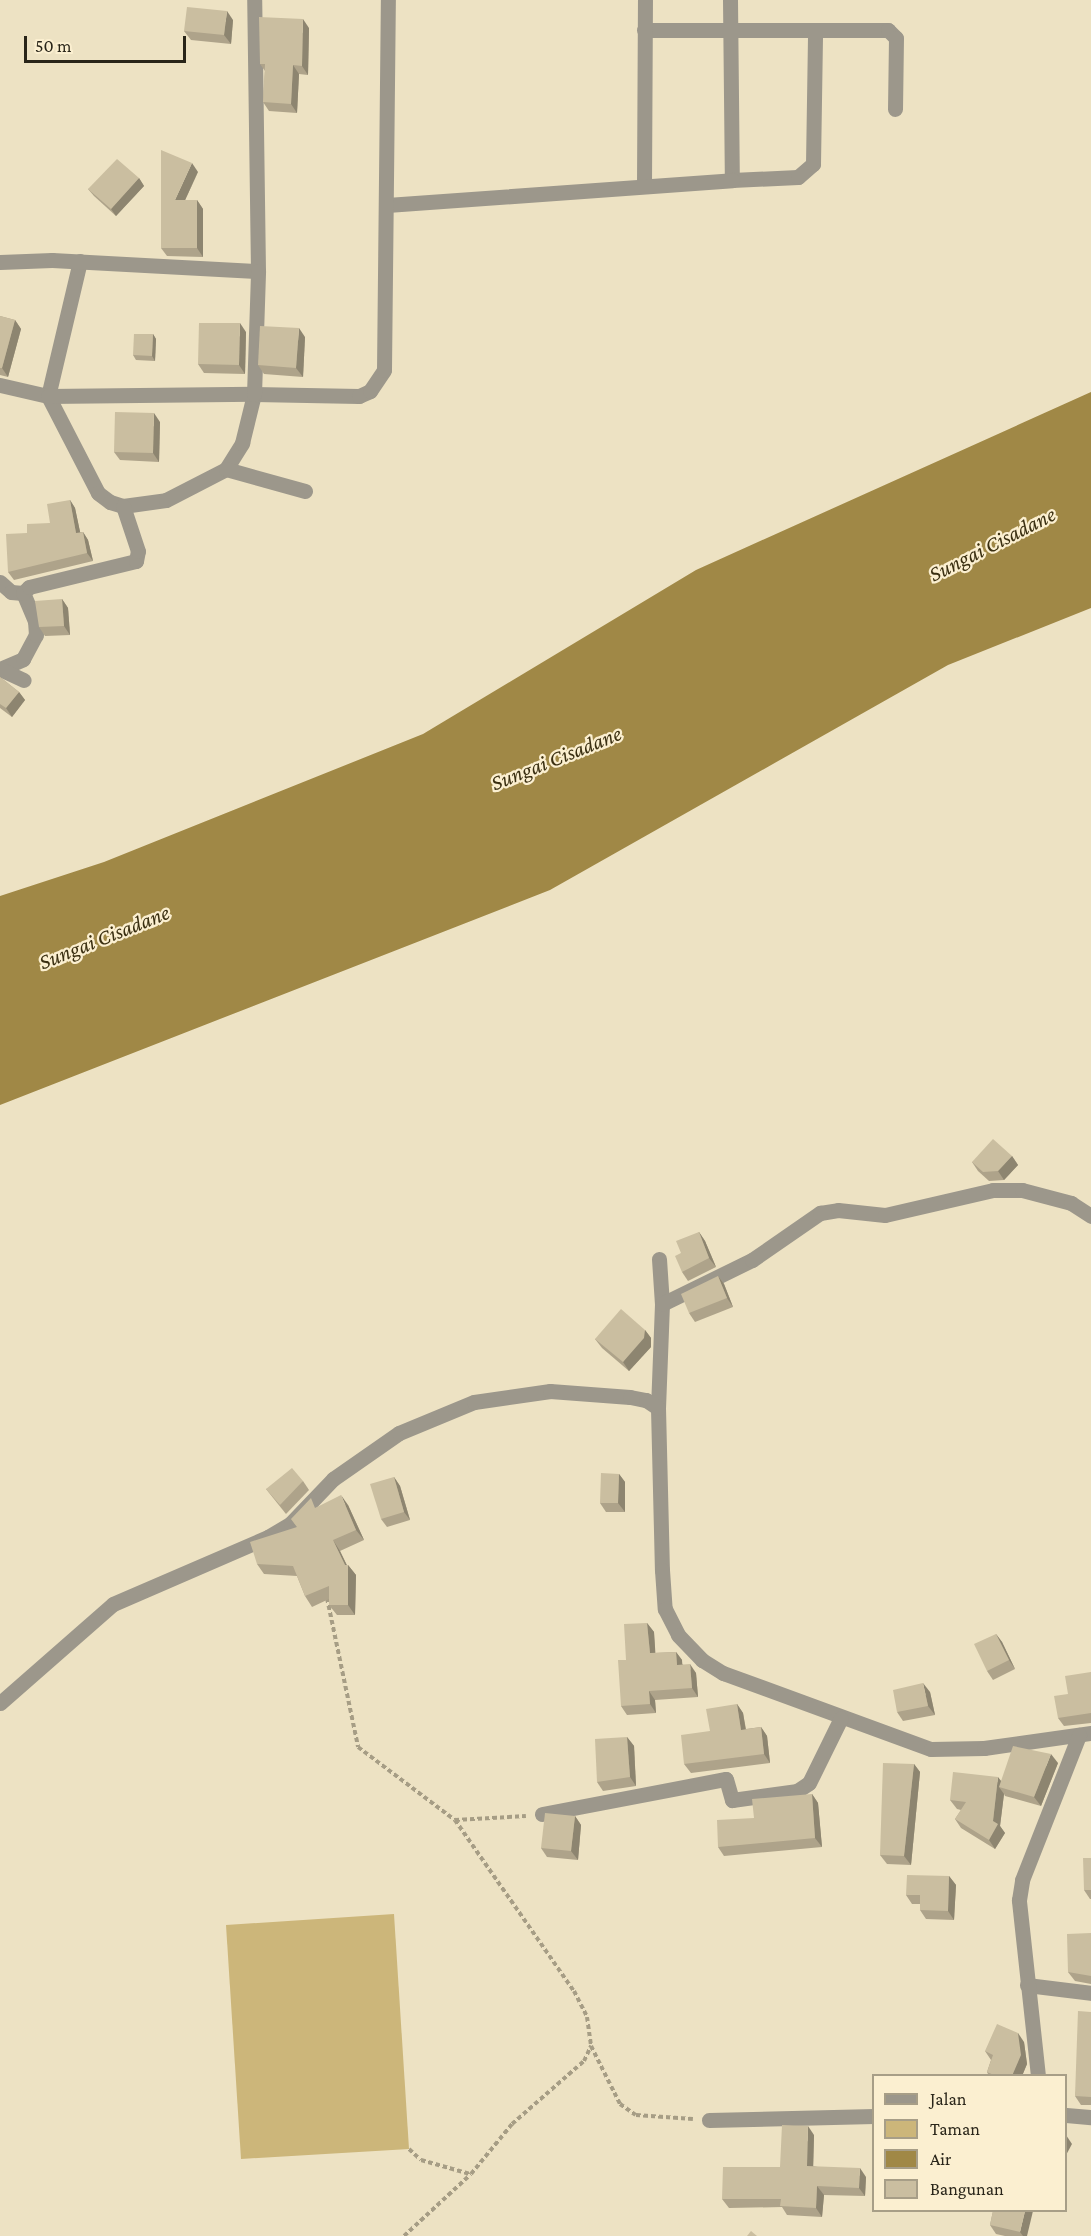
<!DOCTYPE html>
<style>
body{margin:0}
#map{position:relative;width:1091px;height:2236px;overflow:hidden;background:#ede2c3;font-family:"Crimson Pro",serif}
div>[style]{position:absolute}
[style*='--x']{left:calc(var(--x)*1px);top:calc(var(--y)*1px);width:calc(var(--w)*1px);rotate:calc(var(--a)*1deg)}
.green>*{inset:0;background:#ccb67a}
.water>*{inset:0;background:#a08846}
.path>*{height:4px;margin-top:-2px;transform-origin:0;background:repeating-linear-gradient(90deg,#a69d85 0 4.5px,transparent 0 7.5px)}
.street>*{height:15px;margin:-7.5px;padding:0 7.5px;transform-origin:7.5px;border-radius:7.5px;background:#9c978b}
.wall>*{inset:0;background:#aea38a}
.shaded-wall>*{inset:0;background:#8d8570}
.building>*{inset:0;background:#cabea0}
span{translate:-50% -50%;white-space:nowrap;text-align:center;line-height:1.15;-webkit-text-stroke:4.5px #fbefd0;paint-order:stroke}
.water-label{font-size:22px;color:#3a2f11;font-style:italic}
.legend{position:absolute;left:872px;top:2074px;width:195px;height:138px;box-sizing:border-box;background:#fbefd0;border:2px solid #a79e87;margin:0;padding:8px 10px;list-style:none;font-size:18px;color:#292519}
.legend li{display:flex;align-items:center;gap:12px;height:30px}
.legend b{width:30px;border:2px solid #a79e87}
.scale{position:absolute;left:24px;top:36px;width:162px;height:27px;box-sizing:border-box;border:3px solid #292519;border-top:0;padding-left:8px;font-size:18px;line-height:21px;white-space:nowrap;color:#292519;-webkit-text-stroke:4px #fbefd0;paint-order:stroke}
</style>
<div id="map">
<div class="green">
<div style="clip-path:polygon(394px 1914px,409px 2149px,241px 2159px,226px 1925px)"></div>
</div>
<div class="water">
<div style="clip-path:polygon(1091px 392px,1091px 608px,948px 665px,550px 890px,0 1105px,0 896px,104px 862px,423px 734px,696px 570px)"></div>
</div>
<div class="path">
<div style="--x:327;--y:1598;--w:152;--a:78.2"></div>
<div style="--x:358;--y:1747;--w:121;--a:37"></div>
<div style="--x:455;--y:1820;--w:208;--a:55.2"></div>
<div style="--x:574;--y:1991;--w:29;--a:63"></div>
<div style="--x:587;--y:2017;--w:29;--a:82"></div>
<div style="--x:591;--y:2046;--w:65;--a:63.4"></div>
<div style="--x:620;--y:2104;--w:19;--a:35"></div>
<div style="--x:636;--y:2115;--w:57;--a:4"></div>
<div style="--x:455;--y:1820;--w:71;--a:-3.2"></div>
<div style="--x:409;--y:2149;--w:16;--a:43"></div>
<div style="--x:421;--y:2160;--w:51;--a:15.9"></div>
<div style="--x:404;--y:2236;--w:91;--a:-42.8"></div>
<div style="--x:471;--y:2174;--w:65;--a:-50.6"></div>
<div style="--x:512;--y:2124;--w:96;--a:-41.2"></div>
<div style="--x:584;--y:2061;--w:17;--a:-65"></div>
</div>
<div class="street">
<div style="--x:730;--y:0;--w:180;--a:89.4"></div>
<div style="--x:732;--y:180;--w:66;--a:-2.6"></div>
<div style="--x:798;--y:177;--w:20;--a:-41"></div>
<div style="--x:813;--y:164;--w:134;--a:-89.1"></div>
<div style="--x:644;--y:30;--w:244;--a:0"></div>
<div style="--x:888;--y:30;--w:11;--a:45"></div>
<div style="--x:896;--y:38;--w:71;--a:90.8"></div>
<div style="--x:644;--y:186;--w:186;--a:-89.7"></div>
<div style="--x:387;--y:205;--w:346;--a:-4.1"></div>
<div style="--x:80;--y:261;--w:139;--a:103.3"></div>
<div style="--x:48;--y:396;--w:109;--a:62.7"></div>
<div style="--x:98;--y:493;--w:15;--a:37"></div>
<div style="--x:110;--y:502;--w:14;--a:17"></div>
<div style="--x:123;--y:506;--w:43;--a:-7.9"></div>
<div style="--x:166;--y:500;--w:68;--a:-27.3"></div>
<div style="--x:226;--y:469;--w:31;--a:-58"></div>
<div style="--x:242;--y:443;--w:50;--a:-76.2"></div>
<div style="--x:254;--y:394;--w:105;--a:1.1"></div>
<div style="--x:359;--y:396;--w:12;--a:-24"></div>
<div style="--x:370;--y:391;--w:25;--a:-56"></div>
<div style="--x:384;--y:370;--w:370;--a:-89.4"></div>
<div style="--x:0;--y:262;--w:52;--a:-2.2"></div>
<div style="--x:52;--y:260;--w:206;--a:3.1"></div>
<div style="--x:258;--y:271;--w:271;--a:-90.8"></div>
<div style="--x:0;--y:385;--w:49;--a:12.9"></div>
<div style="--x:48;--y:396;--w:206;--a:-0.6"></div>
<div style="--x:254;--y:394;--w:123;--a:-88.1"></div>
<div style="--x:226;--y:469;--w:82;--a:15.6"></div>
<div style="--x:0;--y:582;--w:15;--a:42"></div>
<div style="--x:11;--y:592;--w:12;--a:5"></div>
<div style="--x:0;--y:669;--w:25;--a:-23"></div>
<div style="--x:23;--y:659;--w:27;--a:-62"></div>
<div style="--x:36;--y:635;--w:14;--a:-94"></div>
<div style="--x:35;--y:621;--w:30;--a:-113"></div>
<div style="--x:23;--y:593;--w:8;--a:-45"></div>
<div style="--x:29;--y:587;--w:110;--a:-13.7"></div>
<div style="--x:136;--y:561;--w:10;--a:-79"></div>
<div style="--x:138;--y:551;--w:47;--a:-108.4"></div>
<div style="--x:0;--y:669;--w:26;--a:25"></div>
<div style="--x:659;--y:1259;--w:45;--a:86.2"></div>
<div style="--x:662;--y:1304;--w:104;--a:92.2"></div>
<div style="--x:658;--y:1408;--w:162;--a:88.6"></div>
<div style="--x:662;--y:1570;--w:39;--a:86"></div>
<div style="--x:665;--y:1609;--w:29;--a:63"></div>
<div style="--x:678;--y:1635;--w:35;--a:46"></div>
<div style="--x:702;--y:1660;--w:25;--a:32"></div>
<div style="--x:723;--y:1673;--w:221;--a:20.1"></div>
<div style="--x:931;--y:1749;--w:53;--a:-1.1"></div>
<div style="--x:984;--y:1748;--w:108;--a:-8"></div>
<div style="--x:662;--y:1304;--w:100;--a:-26.1"></div>
<div style="--x:752;--y:1260;--w:83;--a:-34.7"></div>
<div style="--x:820;--y:1213;--w:18;--a:-9"></div>
<div style="--x:838;--y:1210;--w:47;--a:6.1"></div>
<div style="--x:885;--y:1215;--w:111;--a:-13"></div>
<div style="--x:993;--y:1190;--w:29;--a:0"></div>
<div style="--x:1022;--y:1190;--w:51;--a:14.9"></div>
<div style="--x:1071;--y:1203;--w:24;--a:33"></div>
<div style="--x:0;--y:1703;--w:150;--a:-41.2"></div>
<div style="--x:113;--y:1604;--w:169;--a:-23.4"></div>
<div style="--x:268;--y:1537;--w:27;--a:-31"></div>
<div style="--x:291;--y:1523;--w:61;--a:-46.3"></div>
<div style="--x:333;--y:1479;--w:80;--a:-34.9"></div>
<div style="--x:399;--y:1433;--w:81;--a:-22.5"></div>
<div style="--x:474;--y:1402;--w:77;--a:-8.2"></div>
<div style="--x:550;--y:1391;--w:80;--a:4.3"></div>
<div style="--x:630;--y:1397;--w:16;--a:11"></div>
<div style="--x:646;--y:1400;--w:14;--a:34"></div>
<div style="--x:542;--y:1814;--w:187;--a:-10.8"></div>
<div style="--x:726;--y:1779;--w:22;--a:74"></div>
<div style="--x:732;--y:1800;--w:66;--a:-7.9"></div>
<div style="--x:797;--y:1791;--w:14;--a:-34"></div>
<div style="--x:809;--y:1783;--w:72;--a:-63.8"></div>
<div style="--x:1027;--y:1985;--w:64;--a:7.1"></div>
<div style="--x:1038;--y:2076;--w:177;--a:-96.2"></div>
<div style="--x:1019;--y:1900;--w:20;--a:-81"></div>
<div style="--x:1022;--y:1880;--w:156;--a:-68.5"></div>
<div style="--x:1066;--y:2115;--w:25;--a:5"></div>
<div style="--x:709;--y:2120;--w:165;--a:-1.4"></div>
</div>
<div class="wall">
<div style="clip-path:polygon(233px 20px,231px 44px,191px 40px,184px 31px)"></div>
<div style="clip-path:polygon(309px 28px,308px 75px,299px 74px,297px 113px,269px 111px,263px 102px,265px 71px,260px 64px)"></div>
<div style="clip-path:polygon(198px 172px,185px 200px,197px 200px,203px 209px,203px 257px,167px 256px,161px 248px)"></div>
<div style="clip-path:polygon(139px 178px,144px 186px,116px 216px,94px 196px,88px 189px)"></div>
<div style="clip-path:polygon(0 316px,15px 320px,21px 329px,8px 377px,0 375px)"></div>
<div style="clip-path:polygon(246px 332px,245px 374px,204px 373px,198px 364px)"></div>
<div style="clip-path:polygon(153px 334px,156px 339px,155px 361px,136px 360px,133px 355px)"></div>
<div style="clip-path:polygon(305px 337px,303px 377px,264px 374px,258px 365px)"></div>
<div style="clip-path:polygon(160px 422px,159px 462px,120px 460px,114px 452px)"></div>
<div style="clip-path:polygon(70px 500px,75px 508px,80px 532px,83px 532px,88px 540px,93px 561px,14px 580px,8px 572px,27px 533px,50px 523px)"></div>
<div style="clip-path:polygon(62px 599px,68px 608px,70px 635px,45px 636px,39px 627px)"></div>
<div style="clip-path:polygon(0 677px,19px 692px,25px 700px,12px 717px,0 708px)"></div>
<div style="clip-path:polygon(1012px 1156px,1018px 1165px,1004px 1180px,989px 1181px,978px 1171px,972px 1162px)"></div>
<div style="clip-path:polygon(699px 1232px,705px 1241px,716px 1267px,688px 1281px,682px 1272px,681px 1253px)"></div>
<div style="clip-path:polygon(718px 1276px,724px 1284px,733px 1307px,695px 1322px,689px 1313px)"></div>
<div style="clip-path:polygon(645px 1330px,651px 1338px,651px 1347px,629px 1371px,602px 1348px,595px 1339px)"></div>
<div style="clip-path:polygon(619px 1474px,625px 1482px,625px 1512px,606px 1512px,600px 1503px)"></div>
<div style="clip-path:polygon(394px 1477px,400px 1486px,410px 1520px,387px 1527px,381px 1519px)"></div>
<div style="clip-path:polygon(303px 1481px,309px 1490px,286px 1514px,266px 1489px)"></div>
<div style="clip-path:polygon(348px 1505px,364px 1540px,340px 1551px,347px 1565px,348px 1565px,356px 1575px,355px 1615px,337px 1615px,329px 1605px,329px 1599px,312px 1607px,305px 1596px,297px 1576px,264px 1574px,257px 1564px,297px 1527px,291px 1519px,317px 1507px)"></div>
<div style="clip-path:polygon(647px 1623px,654px 1632px,655px 1653px,676px 1652px,682px 1660px,682px 1664px,696px 1673px,698px 1697px,655px 1700px,656px 1713px,627px 1715px,621px 1706px,626px 1660px)"></div>
<div style="clip-path:polygon(996px 1634px,1002px 1642px,1015px 1669px,993px 1680px,987px 1671px)"></div>
<div style="clip-path:polygon(1091px 1672px,1091px 1723px,1064px 1726px,1058px 1718px)"></div>
<div style="clip-path:polygon(930px 1692px,935px 1715px,903px 1721px,897px 1712px)"></div>
<div style="clip-path:polygon(737px 1704px,743px 1713px,746px 1729px,761px 1727px,767px 1736px,770px 1763px,691px 1773px,684px 1764px,710px 1731px)"></div>
<div style="clip-path:polygon(627px 1737px,634px 1746px,636px 1786px,603px 1791px,597px 1782px)"></div>
<div style="clip-path:polygon(1058px 1763px,1041px 1806px,1005px 1796px,1004px 1794px,1000px 1826px,1005px 1833px,995px 1849px,961px 1828px,955px 1819px,961px 1810px,957px 1809px,950px 1800px,1001px 1781px)"></div>
<div style="clip-path:polygon(914px 1764px,920px 1772px,911px 1865px,887px 1864px,880px 1855px)"></div>
<div style="clip-path:polygon(812px 1794px,818px 1803px,822px 1847px,724px 1856px,718px 1847px,754px 1818px)"></div>
<div style="clip-path:polygon(575px 1816px,581px 1825px,578px 1860px,547px 1857px,541px 1848px)"></div>
<div style="clip-path:polygon(1091px 1858px,1091px 1899px,1090px 1899px,1084px 1890px)"></div>
<div style="clip-path:polygon(949px 1876px,956px 1885px,954px 1920px,926px 1919px,920px 1910px,920px 1904px,912px 1904px,906px 1895px)"></div>
<div style="clip-path:polygon(1091px 1933px,1091px 1984px,1075px 1981px,1068px 1972px)"></div>
<div style="clip-path:polygon(1091px 2012px,1091px 2105px,1081px 2105px,1075px 2096px)"></div>
<div style="clip-path:polygon(1024px 2042px,1027px 2064px,1022px 2076px,989px 2076px,987px 2072px,991px 2060px,985px 2051px)"></div>
<div style="clip-path:polygon(814px 2135px,813px 2166px,866px 2177px,865px 2196px,824px 2195px,822px 2217px,787px 2215px,782px 2207px,729px 2208px,722px 2199px,780px 2167px)"></div>
<div style="clip-path:polygon(993px 2211px,1027px 2236px,1005px 2236px,996px 2234px,990px 2225px)"></div>
</div>
<div class="shaded-wall">
<div style="clip-path:polygon(227px 11px,233px 20px,231px 44px,224px 35px)"></div>
<div style="clip-path:polygon(303px 19px,309px 28px,308px 75px,302px 66px)"></div>
<div style="clip-path:polygon(293px 65px,299px 74px,297px 113px,291px 104px)"></div>
<div style="clip-path:polygon(192px 163px,198px 172px,181px 209px,175px 200px)"></div>
<div style="clip-path:polygon(139px 178px,144px 186px,116px 216px,111px 209px)"></div>
<div style="clip-path:polygon(197px 200px,203px 209px,203px 257px,197px 248px)"></div>
<div style="clip-path:polygon(15px 320px,21px 329px,8px 377px,2px 368px)"></div>
<div style="clip-path:polygon(240px 323px,246px 332px,245px 374px,239px 365px)"></div>
<div style="clip-path:polygon(299px 328px,305px 337px,303px 377px,296px 368px)"></div>
<div style="clip-path:polygon(153px 334px,156px 339px,155px 361px,152px 356px)"></div>
<div style="clip-path:polygon(154px 413px,160px 422px,159px 462px,153px 453px)"></div>
<div style="clip-path:polygon(70px 500px,75px 508px,82px 541px,76px 533px)"></div>
<div style="clip-path:polygon(83px 532px,88px 540px,93px 561px,87px 553px)"></div>
<div style="clip-path:polygon(62px 599px,68px 608px,70px 635px,64px 626px)"></div>
<div style="clip-path:polygon(19px 692px,25px 700px,12px 717px,6px 708px)"></div>
<div style="clip-path:polygon(1012px 1156px,1018px 1165px,1004px 1180px,998px 1171px)"></div>
<div style="clip-path:polygon(699px 1232px,705px 1241px,716px 1267px,709px 1258px)"></div>
<div style="clip-path:polygon(718px 1276px,724px 1284px,733px 1307px,727px 1298px)"></div>
<div style="clip-path:polygon(645px 1330px,651px 1338px,651px 1347px,629px 1371px,623px 1362px)"></div>
<div style="clip-path:polygon(619px 1474px,625px 1482px,625px 1512px,618px 1503px)"></div>
<div style="clip-path:polygon(394px 1477px,400px 1486px,410px 1520px,404px 1512px)"></div>
<div style="clip-path:polygon(341px 1495px,348px 1505px,364px 1540px,356px 1530px)"></div>
<div style="clip-path:polygon(333px 1540px,340px 1551px,348px 1568px,348px 1565px,356px 1575px,355px 1615px,348px 1605px,345px 1565px)"></div>
<div style="clip-path:polygon(647px 1623px,654px 1632px,656px 1662px,650px 1653px)"></div>
<div style="clip-path:polygon(996px 1634px,1002px 1642px,1015px 1669px,1009px 1660px)"></div>
<div style="clip-path:polygon(676px 1652px,682px 1660px,683px 1673px,677px 1665px)"></div>
<div style="clip-path:polygon(690px 1664px,696px 1673px,698px 1697px,692px 1688px)"></div>
<div style="clip-path:polygon(923px 1683px,930px 1692px,935px 1715px,928px 1706px)"></div>
<div style="clip-path:polygon(649px 1691px,655px 1700px,656px 1713px,650px 1704px)"></div>
<div style="clip-path:polygon(737px 1704px,743px 1713px,747px 1738px,741px 1730px)"></div>
<div style="clip-path:polygon(761px 1727px,767px 1736px,770px 1763px,764px 1754px)"></div>
<div style="clip-path:polygon(627px 1737px,634px 1746px,636px 1786px,630px 1777px)"></div>
<div style="clip-path:polygon(1051px 1754px,1058px 1763px,1041px 1806px,1034px 1797px)"></div>
<div style="clip-path:polygon(914px 1764px,920px 1772px,911px 1865px,904px 1856px)"></div>
<div style="clip-path:polygon(998px 1777px,1005px 1786px,999px 1787px,1004px 1794px,1000px 1826px,1005px 1833px,995px 1849px,989px 1840px,993px 1821px)"></div>
<div style="clip-path:polygon(812px 1794px,818px 1803px,822px 1847px,815px 1838px)"></div>
<div style="clip-path:polygon(575px 1816px,581px 1825px,578px 1860px,571px 1851px)"></div>
<div style="clip-path:polygon(949px 1876px,956px 1885px,954px 1920px,948px 1911px)"></div>
<div style="clip-path:polygon(1018px 2033px,1024px 2042px,1027px 2064px,1022px 2076px,1012px 2076px)"></div>
<div style="clip-path:polygon(808px 2126px,814px 2135px,813px 2175px,807px 2166px)"></div>
<div style="clip-path:polygon(1066px 2135px,1072px 2144px,1065px 2157px,1065px 2136px)"></div>
<div style="clip-path:polygon(860px 2168px,866px 2177px,865px 2196px,859px 2188px)"></div>
<div style="clip-path:polygon(817px 2186px,824px 2195px,822px 2217px,816px 2208px)"></div>
<div style="clip-path:polygon(1025px 2211px,1033px 2211px,1027px 2236px,1023px 2236px,1020px 2232px)"></div>
</div>
<div class="building">
<div style="clip-path:polygon(187px 7px,227px 11px,224px 35px,184px 31px)"></div>
<div style="clip-path:polygon(259px 17px,303px 19px,302px 66px,293px 65px,291px 104px,263px 102px,265px 64px,260px 64px)"></div>
<div style="clip-path:polygon(161px 150px,192px 163px,175px 200px,197px 200px,197px 248px,161px 248px)"></div>
<div style="clip-path:polygon(117px 159px,139px 178px,111px 209px,88px 189px)"></div>
<div style="clip-path:polygon(0 316px,15px 320px,2px 368px,0 368px)"></div>
<div style="clip-path:polygon(199px 323px,240px 323px,239px 365px,198px 364px)"></div>
<div style="clip-path:polygon(260px 326px,299px 328px,296px 368px,258px 365px)"></div>
<div style="clip-path:polygon(134px 334px,153px 334px,152px 356px,133px 355px)"></div>
<div style="clip-path:polygon(115px 412px,154px 413px,153px 453px,114px 452px)"></div>
<div style="clip-path:polygon(70px 500px,76px 533px,83px 532px,87px 553px,8px 572px,6px 534px,27px 533px,27px 524px,50px 523px,47px 504px)"></div>
<div style="clip-path:polygon(62px 599px,64px 626px,39px 627px,35px 601px)"></div>
<div style="clip-path:polygon(0 677px,19px 692px,6px 708px,0 704px)"></div>
<div style="clip-path:polygon(993px 1139px,1012px 1156px,998px 1171px,983px 1172px,972px 1162px)"></div>
<div style="clip-path:polygon(699px 1232px,709px 1258px,682px 1272px,675px 1256px,681px 1253px,676px 1241px)"></div>
<div style="clip-path:polygon(718px 1276px,727px 1298px,689px 1313px,681px 1294px)"></div>
<div style="clip-path:polygon(621px 1309px,645px 1330px,644px 1338px,623px 1362px,595px 1339px)"></div>
<div style="clip-path:polygon(292px 1468px,303px 1481px,280px 1505px,266px 1489px)"></div>
<div style="clip-path:polygon(601px 1473px,619px 1474px,618px 1503px,600px 1503px)"></div>
<div style="clip-path:polygon(394px 1477px,404px 1512px,381px 1519px,370px 1484px)"></div>
<div style="clip-path:polygon(341px 1495px,356px 1530px,333px 1540px,345px 1565px,348px 1565px,348px 1605px,329px 1605px,329px 1586px,305px 1596px,293px 1566px,257px 1564px,250px 1542px,297px 1527px,291px 1519px,311px 1498px,315px 1508px)"></div>
<div style="clip-path:polygon(647px 1623px,650px 1653px,676px 1652px,677px 1665px,690px 1664px,692px 1688px,649px 1691px,650px 1704px,621px 1706px,618px 1660px,626px 1660px,624px 1624px)"></div>
<div style="clip-path:polygon(996px 1634px,1009px 1660px,987px 1671px,974px 1644px)"></div>
<div style="clip-path:polygon(1091px 1672px,1091px 1713px,1058px 1718px,1054px 1696px,1068px 1694px,1065px 1676px)"></div>
<div style="clip-path:polygon(923px 1683px,928px 1706px,897px 1712px,893px 1690px)"></div>
<div style="clip-path:polygon(737px 1704px,741px 1730px,761px 1727px,764px 1754px,684px 1764px,681px 1735px,710px 1731px,706px 1709px)"></div>
<div style="clip-path:polygon(627px 1737px,630px 1777px,597px 1782px,595px 1739px)"></div>
<div style="clip-path:polygon(1013px 1746px,1051px 1754px,1034px 1797px,999px 1787px)"></div>
<div style="clip-path:polygon(883px 1763px,914px 1764px,904px 1856px,880px 1855px)"></div>
<div style="clip-path:polygon(953px 1772px,998px 1777px,993px 1821px,998px 1824px,989px 1840px,955px 1819px,966px 1802px,950px 1800px)"></div>
<div style="clip-path:polygon(812px 1794px,815px 1838px,718px 1847px,717px 1820px,754px 1818px,752px 1799px)"></div>
<div style="clip-path:polygon(545px 1813px,575px 1816px,571px 1851px,541px 1848px)"></div>
<div style="clip-path:polygon(1083px 1858px,1091px 1858px,1091px 1890px,1084px 1890px)"></div>
<div style="clip-path:polygon(907px 1875px,949px 1876px,948px 1911px,920px 1910px,920px 1895px,906px 1895px)"></div>
<div style="clip-path:polygon(1091px 1933px,1091px 1976px,1068px 1972px,1067px 1934px)"></div>
<div style="clip-path:polygon(1078px 2011px,1091px 2012px,1091px 2097px,1075px 2096px)"></div>
<div style="clip-path:polygon(997px 2024px,1018px 2033px,1021px 2055px,1012px 2076px,996px 2076px,987px 2072px,993px 2055px,985px 2051px)"></div>
<div style="clip-path:polygon(782px 2125px,808px 2126px,807px 2166px,860px 2168px,859px 2188px,817px 2186px,816px 2208px,780px 2206px,781px 2199px,722px 2199px,723px 2167px,780px 2167px)"></div>
<div style="clip-path:polygon(993px 2211px,1025px 2211px,1020px 2232px,990px 2225px)"></div>
<div style="clip-path:polygon(751px 2231px,757px 2236px,747px 2236px)"></div>
</div>
<div class="water-label">
<span style="left:992px;top:544px;rotate:-27deg">Sungai Cisadane</span>
<span style="left:556px;top:758px;rotate:-22deg">Sungai Cisadane</span>
<span style="left:104px;top:937px;rotate:-22deg">Sungai Cisadane</span>
</div>
<ul class="legend">
<li><b style="height:8px;background:#9c978b"></b>Jalan</li>
<li><b style="height:16px;background:#ccb67a"></b>Taman</li>
<li><b style="height:16px;background:#a08846"></b>Air</li>
<li><b style="height:16px;background:#cabea0"></b>Bangunan</li>
</ul>
<div class="scale">50 m</div>
</div>
